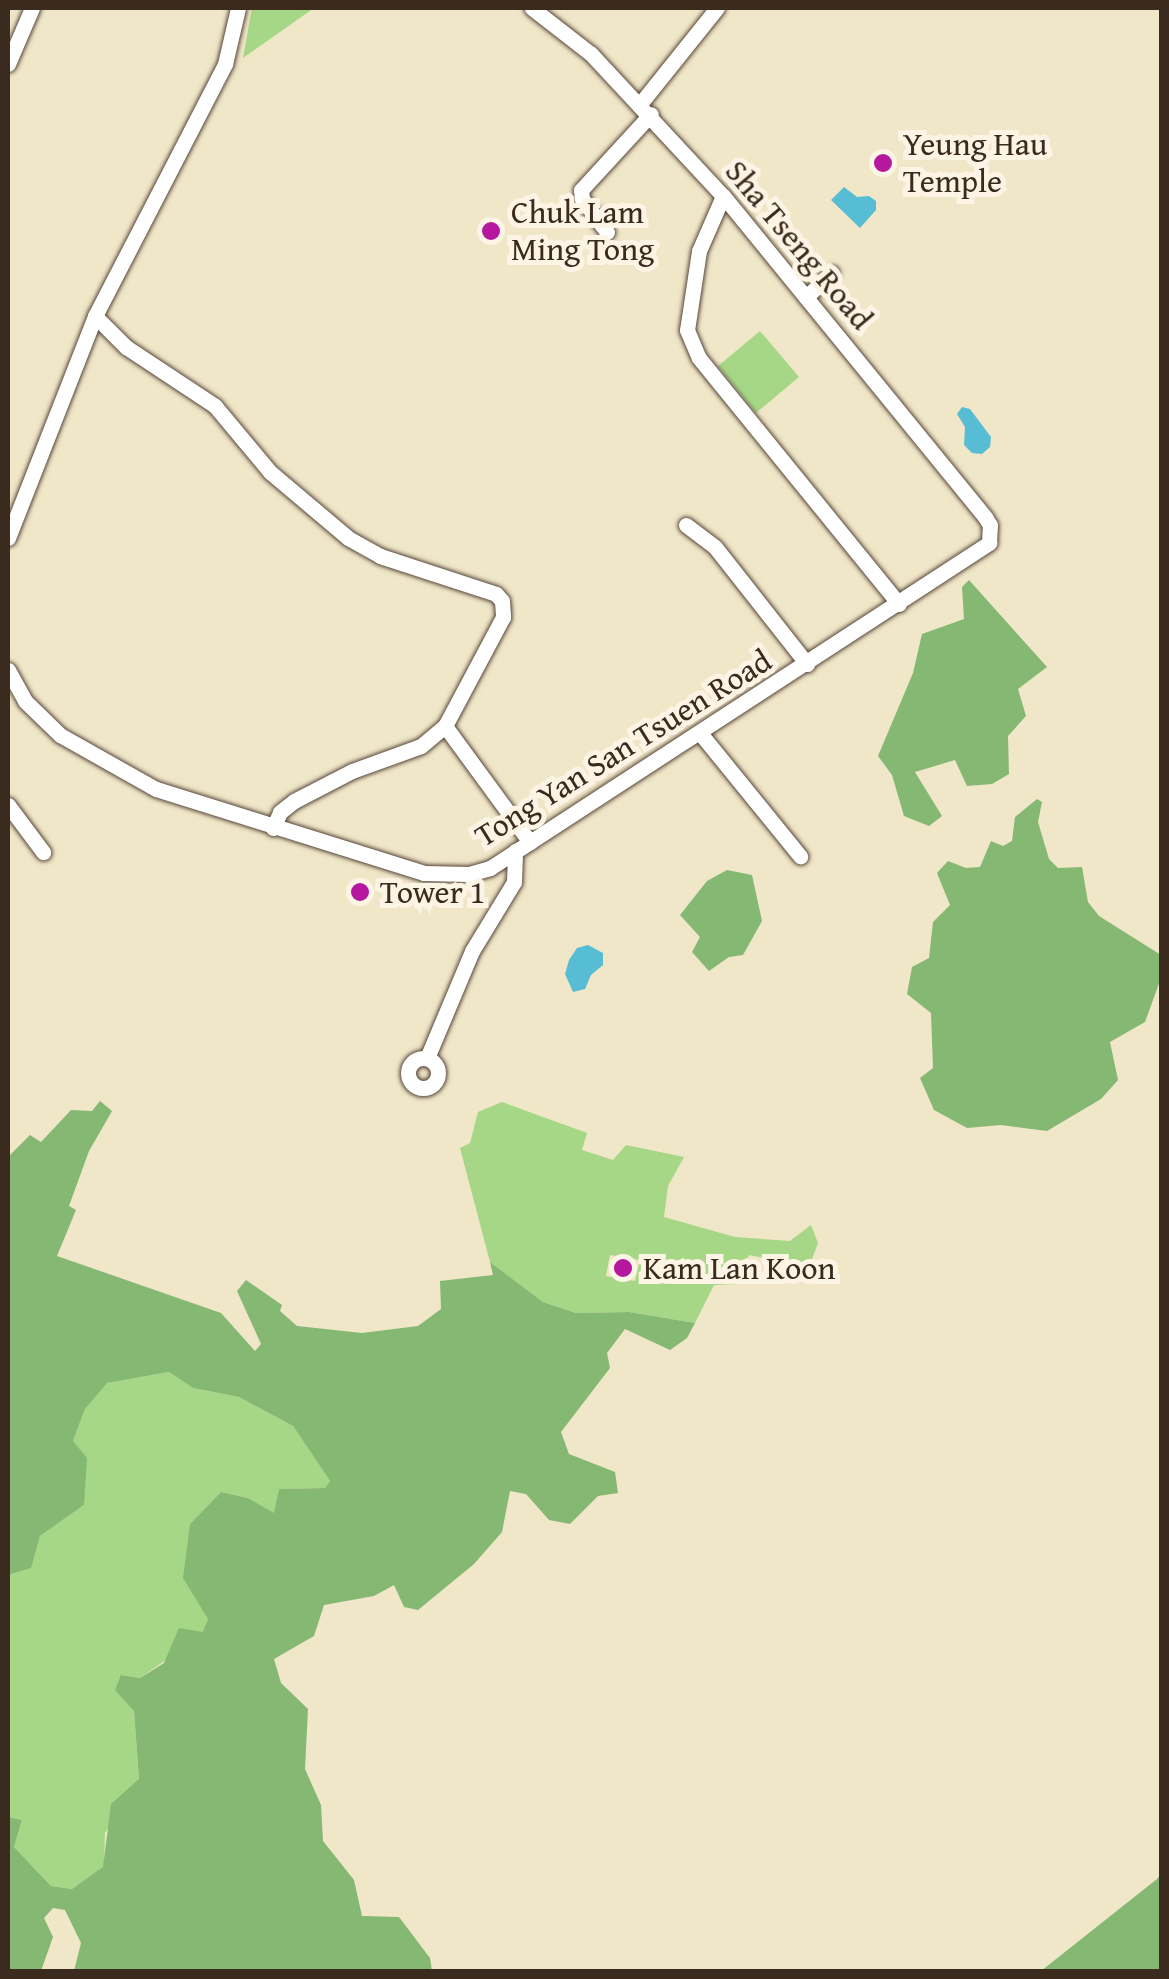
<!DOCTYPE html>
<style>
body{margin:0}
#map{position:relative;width:1169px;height:1979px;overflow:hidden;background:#f0e6c8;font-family:"Gentium Book Plus",serif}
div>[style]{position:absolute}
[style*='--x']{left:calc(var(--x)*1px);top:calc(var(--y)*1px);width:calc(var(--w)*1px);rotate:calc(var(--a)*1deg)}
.green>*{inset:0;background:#a5d786}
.forest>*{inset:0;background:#84b873}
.water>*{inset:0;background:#57bdd5}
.roads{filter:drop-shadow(0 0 2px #564638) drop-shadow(0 0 2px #564638)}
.street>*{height:15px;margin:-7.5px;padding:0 7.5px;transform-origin:7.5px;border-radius:7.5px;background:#fff}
.street>.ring{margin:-7.5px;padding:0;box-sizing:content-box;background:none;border:15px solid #fff;border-radius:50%}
.dots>*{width:28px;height:28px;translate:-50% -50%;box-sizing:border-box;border:5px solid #fcf5e5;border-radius:50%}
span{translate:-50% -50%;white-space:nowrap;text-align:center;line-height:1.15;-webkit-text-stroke:10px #fcf5e5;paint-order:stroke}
.poi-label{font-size:32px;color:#3b2a1e}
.left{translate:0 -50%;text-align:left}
.street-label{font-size:32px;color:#3b2a1e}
.frame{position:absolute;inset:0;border:10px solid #3b2a1e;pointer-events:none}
</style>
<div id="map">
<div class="green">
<div style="clip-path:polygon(252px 8px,314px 8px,243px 58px)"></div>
<div style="clip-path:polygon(760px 331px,799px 377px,756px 413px,718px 366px)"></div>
<div style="clip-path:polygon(evenodd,502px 1102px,587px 1133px,582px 1150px,613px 1160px,626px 1145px,684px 1157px,668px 1186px,664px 1217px,735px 1237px,790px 1241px,811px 1225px,818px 1243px,809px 1267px,749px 1255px,736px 1284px,714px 1285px,695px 1323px,629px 1312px,576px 1313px,543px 1302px,490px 1262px,460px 1148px,470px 1143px,478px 1112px,502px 1102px,610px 1255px,640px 1260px,635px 1281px,606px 1276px,610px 1255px)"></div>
<div style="clip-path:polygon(169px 1372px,193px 1388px,239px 1397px,293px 1426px,330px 1481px,325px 1488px,279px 1489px,275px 1514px,248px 1498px,221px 1492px,190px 1524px,208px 1619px,204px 1633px,140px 1678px,121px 1675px,134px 1711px,139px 1779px,105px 1833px,104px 1867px,72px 1889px,51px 1886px,14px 1847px,22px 1820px,8px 1817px,8px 1575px,30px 1568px,40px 1536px,84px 1505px,73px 1441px,85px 1409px,106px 1383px)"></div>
</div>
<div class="forest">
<div style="clip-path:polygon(969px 580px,1047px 667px,1018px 689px,1026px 716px,1008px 736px,1009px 774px,992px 784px,967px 786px,955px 760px,915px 772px,942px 816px,929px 826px,904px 816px,892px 775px,878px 756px,913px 673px,922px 634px,964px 619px,962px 587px)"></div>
<div style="clip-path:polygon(1037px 799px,1042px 802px,1038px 822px,1049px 859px,1058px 868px,1082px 867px,1088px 902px,1099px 916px,1161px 955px,1161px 978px,1145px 1022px,1110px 1042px,1118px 1080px,1101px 1099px,1047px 1131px,1001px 1125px,967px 1128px,934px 1110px,920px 1078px,933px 1068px,931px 1013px,907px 994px,912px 967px,929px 958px,933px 922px,950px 905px,937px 873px,948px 861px,966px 868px,980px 867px,991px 841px,1003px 846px,1012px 841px,1015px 817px)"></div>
<div style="clip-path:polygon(727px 870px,752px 875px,762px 921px,743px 955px,729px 957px,709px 971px,692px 952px,700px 937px,680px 915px,707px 881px)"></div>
<div style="clip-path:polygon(100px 1101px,112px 1111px,89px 1151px,69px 1206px,76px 1210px,57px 1256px,221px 1313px,255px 1351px,261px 1344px,237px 1291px,246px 1280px,282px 1305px,280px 1311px,297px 1326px,362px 1333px,418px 1326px,441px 1309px,440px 1281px,493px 1275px,490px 1262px,543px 1302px,576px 1313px,629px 1312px,695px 1323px,687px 1338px,670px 1350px,625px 1329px,607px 1353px,610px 1368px,561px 1432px,569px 1454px,615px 1472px,618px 1493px,598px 1496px,570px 1524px,549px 1520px,526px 1494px,510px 1491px,502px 1532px,474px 1564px,418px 1610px,404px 1607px,394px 1585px,374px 1596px,324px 1605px,314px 1636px,274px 1659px,281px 1683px,308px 1709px,305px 1769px,321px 1805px,323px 1841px,354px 1880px,362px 1916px,399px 1917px,430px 1958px,432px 1971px,74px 1971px,81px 1943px,65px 1910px,53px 1908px,44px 1918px,53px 1937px,41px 1971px,8px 1971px,8px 1817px,22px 1820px,14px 1847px,51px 1886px,72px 1889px,103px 1867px,111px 1804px,139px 1779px,134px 1711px,115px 1690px,121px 1675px,140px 1678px,164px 1663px,179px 1628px,203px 1632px,208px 1619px,183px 1578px,190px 1524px,221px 1492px,248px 1498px,274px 1513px,279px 1489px,325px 1488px,330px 1481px,293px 1426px,239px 1397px,193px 1388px,169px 1372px,107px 1383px,85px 1409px,73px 1441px,87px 1458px,84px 1505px,40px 1536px,31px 1568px,8px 1575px,8px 1157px,30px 1135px,41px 1142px,71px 1110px,92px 1111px)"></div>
<div style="clip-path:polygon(1161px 1874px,1161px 1971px,1041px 1971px,1157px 1879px)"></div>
</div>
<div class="water">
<div style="clip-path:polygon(844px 187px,857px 197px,869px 196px,876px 201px,876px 210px,860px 228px,831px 200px)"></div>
<div style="clip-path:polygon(962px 407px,970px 409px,991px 437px,990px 447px,982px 454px,972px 453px,964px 445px,965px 427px,957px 414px)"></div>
<div style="clip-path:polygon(588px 945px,603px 953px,603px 965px,591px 975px,585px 989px,573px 992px,565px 974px,569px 960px,577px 948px)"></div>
</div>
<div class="roads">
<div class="street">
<div style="--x:8;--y:64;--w:61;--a:-66.8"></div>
<div style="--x:640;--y:104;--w:123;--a:-51.3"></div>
<div style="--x:723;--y:196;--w:60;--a:113.6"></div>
<div style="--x:699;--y:251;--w:80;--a:98.6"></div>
<div style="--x:687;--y:330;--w:30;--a:67"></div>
<div style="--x:699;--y:358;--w:317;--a:50.9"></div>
<div style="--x:607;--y:232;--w:41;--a:-127.1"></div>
<div style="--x:582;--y:199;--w:9;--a:-96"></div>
<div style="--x:581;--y:190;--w:103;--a:-47.4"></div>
<div style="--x:806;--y:297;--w:35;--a:-43"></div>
<div style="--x:95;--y:316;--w:44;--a:45"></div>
<div style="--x:126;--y:347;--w:107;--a:33.5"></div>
<div style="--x:215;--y:406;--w:86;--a:50.2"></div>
<div style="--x:270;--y:472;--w:102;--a:40.2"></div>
<div style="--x:348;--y:538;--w:37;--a:29"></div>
<div style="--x:380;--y:556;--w:122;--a:18.1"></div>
<div style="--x:496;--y:594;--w:9;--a:49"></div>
<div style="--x:502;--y:601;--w:16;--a:86"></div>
<div style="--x:503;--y:617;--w:123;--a:118"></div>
<div style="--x:686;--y:525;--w:36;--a:37"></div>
<div style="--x:715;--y:547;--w:149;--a:51.8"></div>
<div style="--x:8;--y:538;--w:238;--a:-68.6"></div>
<div style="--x:95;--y:316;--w:284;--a:-62.7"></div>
<div style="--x:225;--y:64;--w:57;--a:-76.9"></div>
<div style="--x:8;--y:670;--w:35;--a:61"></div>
<div style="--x:25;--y:701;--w:49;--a:44.2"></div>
<div style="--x:60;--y:735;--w:110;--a:29.4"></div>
<div style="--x:156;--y:789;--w:281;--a:17.4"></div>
<div style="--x:424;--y:873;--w:45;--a:1.3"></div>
<div style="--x:469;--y:874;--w:22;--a:-16"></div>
<div style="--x:490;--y:868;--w:596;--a:-33.08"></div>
<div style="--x:989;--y:543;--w:18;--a:-87"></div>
<div style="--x:990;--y:525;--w:9;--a:-122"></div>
<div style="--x:985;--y:517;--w:414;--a:-129.2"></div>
<div style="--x:723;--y:196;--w:194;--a:-132.9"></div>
<div style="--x:591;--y:54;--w:75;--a:-142.1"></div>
<div style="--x:700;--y:733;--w:159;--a:50.9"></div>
<div style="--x:8;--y:805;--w:59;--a:53.3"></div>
<div style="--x:273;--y:828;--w:17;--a:-66"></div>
<div style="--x:280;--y:812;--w:18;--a:-38"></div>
<div style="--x:294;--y:801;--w:65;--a:-27.3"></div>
<div style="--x:352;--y:771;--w:73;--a:-19.9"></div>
<div style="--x:421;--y:746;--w:31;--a:-40"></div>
<div style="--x:445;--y:726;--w:144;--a:53.8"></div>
<div class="ring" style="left:408px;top:1058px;width:15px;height:15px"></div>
<div style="--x:427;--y:1058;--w:116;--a:-67.2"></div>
<div style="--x:472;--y:951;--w:81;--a:-58.7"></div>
<div style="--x:514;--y:882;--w:31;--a:-88"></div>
</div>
</div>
<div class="dots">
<div style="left:883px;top:163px;background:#b5179e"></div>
<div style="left:491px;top:231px;background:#b5179e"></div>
<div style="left:360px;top:892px;background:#b5179e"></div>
<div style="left:623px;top:1268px;background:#b5179e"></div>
</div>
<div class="poi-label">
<span class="left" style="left:903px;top:163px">Yeung Hau<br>Temple</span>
<span class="left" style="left:511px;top:231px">Chuk Lam<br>Ming Tong</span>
<span class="left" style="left:380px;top:892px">Tower 1</span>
<span class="left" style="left:643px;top:1268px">Kam Lan Koon</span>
</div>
<div class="street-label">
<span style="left:799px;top:245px;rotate:50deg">Sha Tseng Road</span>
<span style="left:623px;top:748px;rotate:-32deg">Tong Yan San Tsuen Road</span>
</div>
<div class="frame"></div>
</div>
